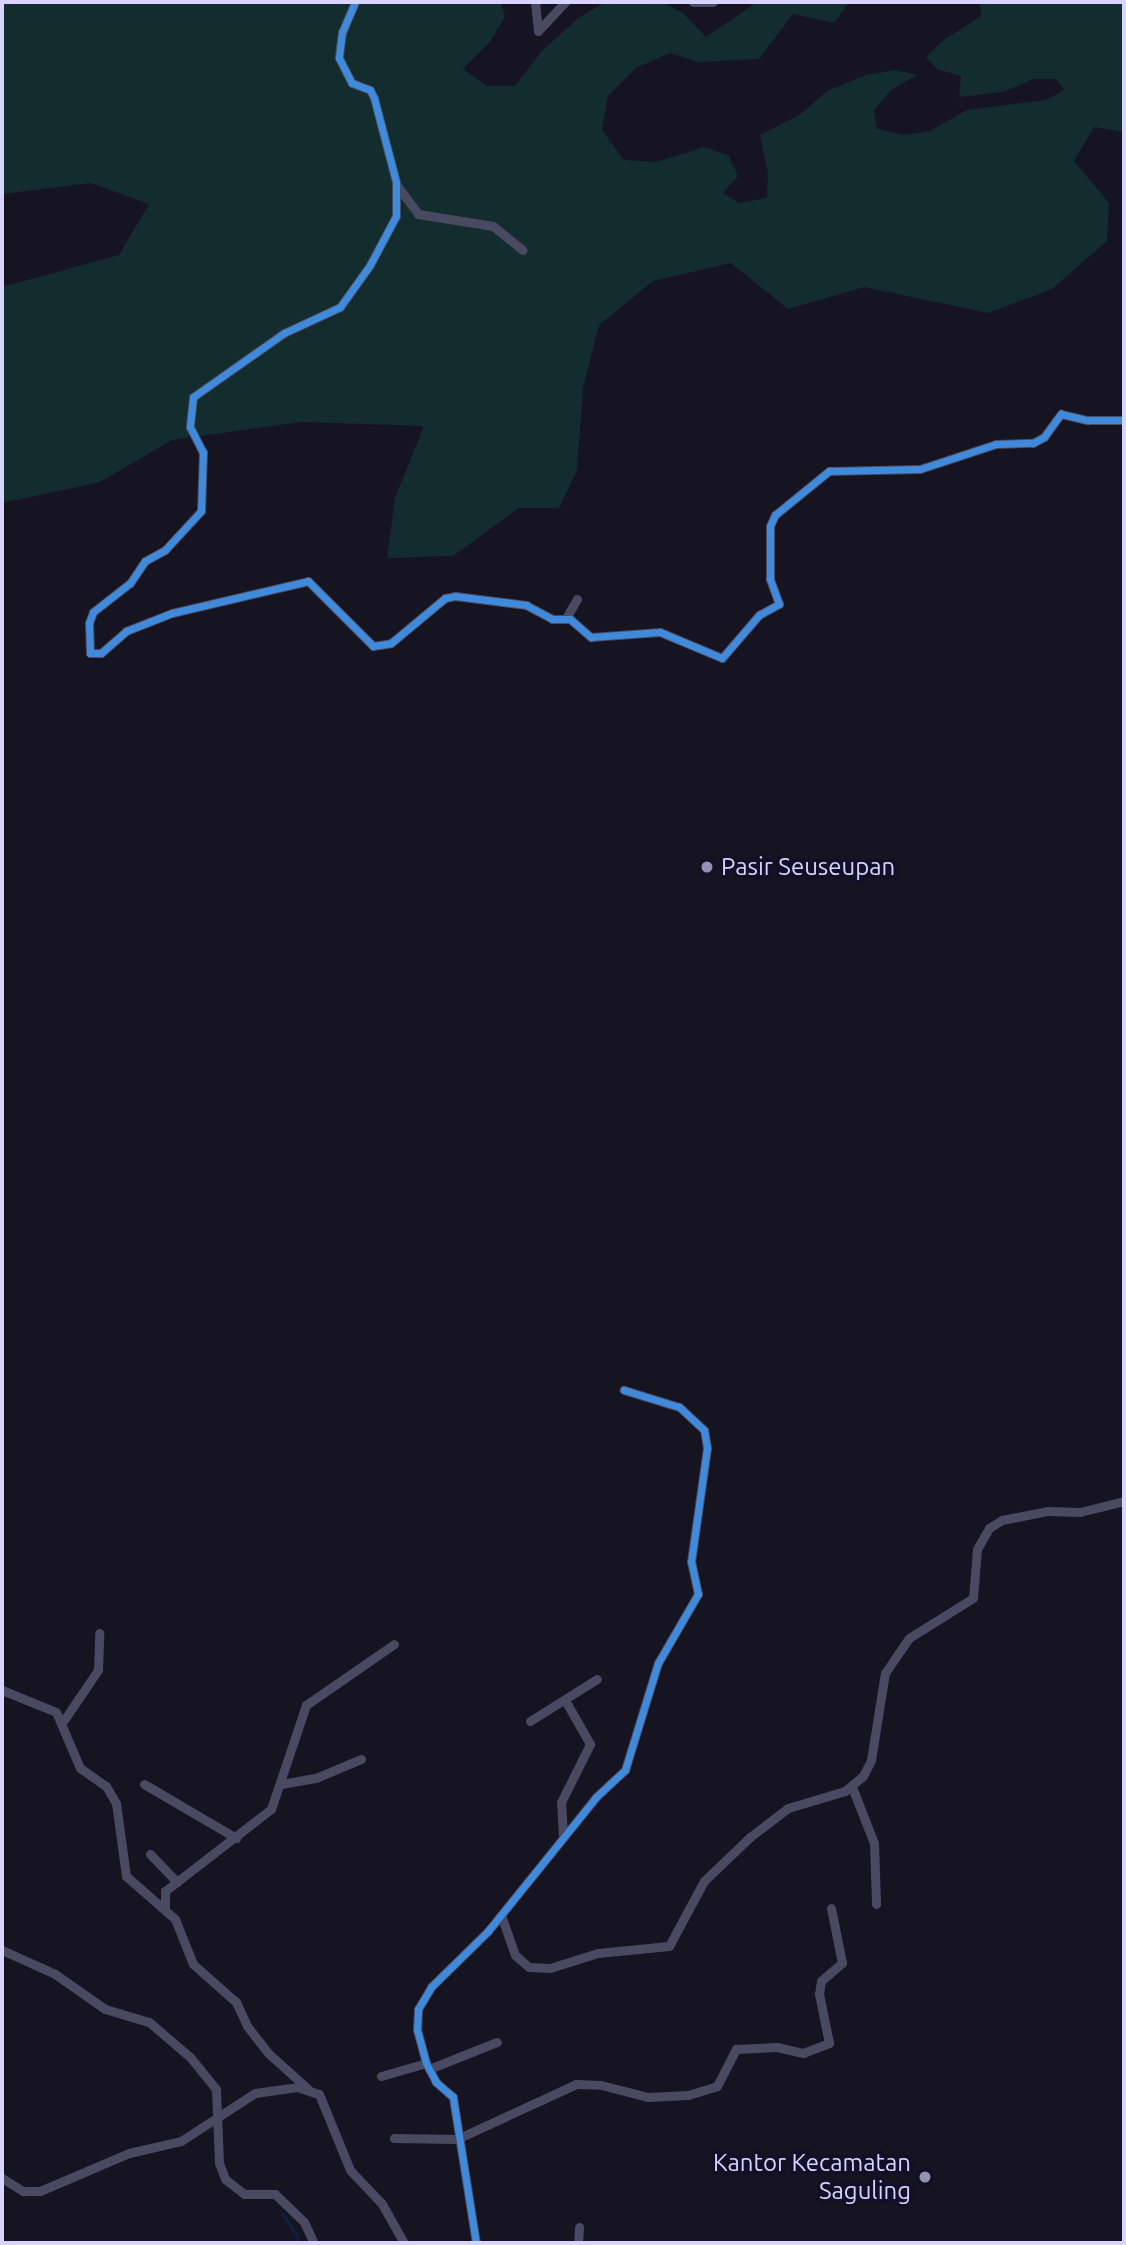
<!DOCTYPE html>
<style>
body{margin:0}
#map{position:relative;width:1126px;height:2245px;overflow:hidden;background:#161421;font-family:Ubuntu,sans-serif}
div>[style]{position:absolute}
[style*='--x']{left:calc(var(--x)*1px);top:calc(var(--y)*1px);width:calc(var(--w)*1px);rotate:calc(var(--a)*1deg)}
.green>*{inset:0;background:#132c2d}
.stream>*{height:2.5px;margin:-1.25px;padding:0 1.25px;transform-origin:1.25px;border-radius:1.25px;background:#0d2144}
.minor>*{height:9px;margin:-4.5px;padding:0 4.5px;transform-origin:4.5px;border-radius:4.5px;background:#4a4962}
.cycleway>*{height:7px;margin:-3.5px;padding:0 3.5px;transform-origin:3.5px;border-radius:3.5px;background:#408adc}
.dots>*{width:19px;height:19px;translate:-50% -50%;box-sizing:border-box;border:4px solid #130f26;border-radius:50%}
span{translate:-50% -50%;white-space:nowrap;text-align:center;line-height:1.15;-webkit-text-stroke:7px #130f26;paint-order:stroke}
.poi-label{font-size:24px;color:#d9d4ff}
.left{translate:0 -50%;text-align:left}
.right{translate:-100% -50%;text-align:right}
.frame{position:absolute;inset:0;border:4px solid #d9d4ff;pointer-events:none}
</style>
<div id="map">
<div class="green">
<div style="clip-path:polygon(2px 2px,501px 2px,505px 17px,490px 42px,463px 69px,487px 86px,515px 86px,541px 52px,577px 19px,605px 2px,662px 2px,683px 13px,706px 37px,757px 2px,849px 2px,834px 23px,793px 14px,759px 59px,698px 62px,670px 53px,636px 68px,608px 96px,602px 130px,624px 160px,657px 162px,704px 147px,728px 155px,738px 176px,723px 193px,739px 203px,767px 198px,768px 173px,760px 135px,801px 114px,827px 91px,866px 75px,896px 70px,917px 75px,891px 90px,874px 110px,877px 129px,903px 135px,930px 131px,967px 110px,1046px 100px,1064px 90px,1056px 79px,1034px 79px,1003px 92px,959px 97px,961px 76px,937px 69px,926px 57px,942px 41px,981px 16px,980px 2px,1124px 2px,1124px 132px,1094px 127px,1074px 161px,1109px 203px,1107px 241px,1052px 289px,988px 313px,864px 287px,788px 309px,731px 263px,653px 281px,599px 325px,583px 388px,577px 470px,559px 508px,519px 508px,453px 556px,387px 558px,395px 498px,424px 426px,301px 422px,172px 440px,100px 482px,2px 503px,2px 287px,119px 255px,149px 204px,91px 183px,2px 194px)"></div>
</div>
<div class="stream">
<div style="--x:282;--y:2213;--w:28;--a:55"></div>
<div style="--x:298;--y:2236;--w:7;--a:90"></div>
</div>
<div class="minor">
<div style="--x:355;--y:2;--w:33;--a:113"></div>
<div style="--x:342;--y:32;--w:26;--a:97"></div>
<div style="--x:339;--y:58;--w:28;--a:63"></div>
<div style="--x:352;--y:83;--w:19;--a:21"></div>
<div style="--x:370;--y:90;--w:9;--a:63"></div>
<div style="--x:374;--y:98;--w:87;--a:75.3"></div>
<div style="--x:396;--y:182;--w:34;--a:90"></div>
<div style="--x:396;--y:216;--w:55;--a:118"></div>
<div style="--x:370;--y:265;--w:52;--a:125.5"></div>
<div style="--x:340;--y:307;--w:62;--a:155.1"></div>
<div style="--x:284;--y:333;--w:111;--a:144.9"></div>
<div style="--x:193;--y:397;--w:30;--a:96"></div>
<div style="--x:190;--y:427;--w:28;--a:63"></div>
<div style="--x:203;--y:452;--w:59;--a:91.9"></div>
<div style="--x:201;--y:511;--w:53;--a:132.7"></div>
<div style="--x:165;--y:550;--w:23;--a:151"></div>
<div style="--x:145;--y:561;--w:27;--a:124"></div>
<div style="--x:130;--y:583;--w:47;--a:141.9"></div>
<div style="--x:93;--y:612;--w:12;--a:110"></div>
<div style="--x:89;--y:623;--w:30;--a:88"></div>
<div style="--x:90;--y:653;--w:11;--a:0"></div>
<div style="--x:101;--y:653;--w:33;--a:-41"></div>
<div style="--x:126;--y:631;--w:49;--a:-21.4"></div>
<div style="--x:172;--y:613;--w:140;--a:-13.2"></div>
<div style="--x:308;--y:581;--w:92;--a:45"></div>
<div style="--x:373;--y:646;--w:18;--a:-9"></div>
<div style="--x:391;--y:643;--w:70;--a:-39.8"></div>
<div style="--x:445;--y:598;--w:10;--a:-11"></div>
<div style="--x:455;--y:596;--w:72;--a:7.2"></div>
<div style="--x:526;--y:605;--w:30;--a:28"></div>
<div style="--x:552;--y:619;--w:18;--a:0"></div>
<div style="--x:570;--y:619;--w:28;--a:41"></div>
<div style="--x:591;--y:637;--w:69;--a:-4.1"></div>
<div style="--x:660;--y:632;--w:67;--a:22.8"></div>
<div style="--x:722;--y:658;--w:57;--a:-49.3"></div>
<div style="--x:759;--y:615;--w:23;--a:-29"></div>
<div style="--x:779;--y:604;--w:27;--a:-110"></div>
<div style="--x:770;--y:579;--w:53;--a:-90"></div>
<div style="--x:770;--y:526;--w:12;--a:-66"></div>
<div style="--x:775;--y:515;--w:70;--a:-39.2"></div>
<div style="--x:829;--y:471;--w:91;--a:-1.3"></div>
<div style="--x:920;--y:469;--w:80;--a:-18.2"></div>
<div style="--x:996;--y:444;--w:37;--a:-2"></div>
<div style="--x:1033;--y:443;--w:13;--a:-29"></div>
<div style="--x:1044;--y:437;--w:29;--a:-54"></div>
<div style="--x:1061;--y:414;--w:28;--a:13"></div>
<div style="--x:1088;--y:420;--w:36;--a:0"></div>
<div style="--x:535;--y:2;--w:29;--a:84"></div>
<div style="--x:538;--y:31;--w:40;--a:-47"></div>
<div style="--x:693;--y:2;--w:20;--a:0"></div>
<div style="--x:398;--y:187;--w:34;--a:53"></div>
<div style="--x:418;--y:214;--w:76;--a:9.1"></div>
<div style="--x:493;--y:226;--w:38;--a:39"></div>
<div style="--x:566;--y:618;--w:22;--a:-60"></div>
<div style="--x:2;--y:1690;--w:58;--a:22.2"></div>
<div style="--x:56;--y:1712;--w:61;--a:66.8"></div>
<div style="--x:80;--y:1768;--w:32;--a:35"></div>
<div style="--x:106;--y:1786;--w:20;--a:60"></div>
<div style="--x:116;--y:1803;--w:74;--a:82.2"></div>
<div style="--x:126;--y:1876;--w:65;--a:41.3"></div>
<div style="--x:175;--y:1919;--w:48;--a:68.2"></div>
<div style="--x:193;--y:1964;--w:57;--a:41.5"></div>
<div style="--x:236;--y:2002;--w:26;--a:65"></div>
<div style="--x:247;--y:2026;--w:34;--a:52"></div>
<div style="--x:268;--y:2053;--w:54;--a:42"></div>
<div style="--x:530;--y:1721;--w:79;--a:-32.1"></div>
<div style="--x:62;--y:1723;--w:64;--a:-55.8"></div>
<div style="--x:98;--y:1670;--w:37;--a:-88"></div>
<div style="--x:144;--y:1784;--w:107;--a:30.4"></div>
<div style="--x:281;--y:1784;--w:36;--a:-10"></div>
<div style="--x:316;--y:1778;--w:49;--a:-22.9"></div>
<div style="--x:852;--y:1787;--w:60;--a:68.6"></div>
<div style="--x:874;--y:1843;--w:61;--a:88.1"></div>
<div style="--x:563;--y:1837;--w:35;--a:-93"></div>
<div style="--x:561;--y:1802;--w:65;--a:-63.4"></div>
<div style="--x:590;--y:1744;--w:51;--a:-119.6"></div>
<div style="--x:150;--y:1854;--w:39;--a:46"></div>
<div style="--x:165;--y:1909;--w:18;--a:-90"></div>
<div style="--x:165;--y:1891;--w:134;--a:-37.7"></div>
<div style="--x:271;--y:1809;--w:110;--a:-71.4"></div>
<div style="--x:306;--y:1705;--w:107;--a:-34.7"></div>
<div style="--x:501;--y:1915;--w:42;--a:70.7"></div>
<div style="--x:515;--y:1955;--w:18;--a:41"></div>
<div style="--x:529;--y:1967;--w:21;--a:3"></div>
<div style="--x:550;--y:1968;--w:50;--a:-17.4"></div>
<div style="--x:598;--y:1953;--w:71;--a:-5.6"></div>
<div style="--x:669;--y:1946;--w:74;--a:-61.7"></div>
<div style="--x:704;--y:1881;--w:64;--a:-43.7"></div>
<div style="--x:750;--y:1837;--w:48;--a:-37.3"></div>
<div style="--x:788;--y:1808;--w:59;--a:-16.6"></div>
<div style="--x:845;--y:1791;--w:23;--a:-40"></div>
<div style="--x:863;--y:1776;--w:18;--a:-63"></div>
<div style="--x:871;--y:1760;--w:88;--a:-80.9"></div>
<div style="--x:885;--y:1673;--w:42;--a:-55.6"></div>
<div style="--x:909;--y:1638;--w:75;--a:-32"></div>
<div style="--x:973;--y:1598;--w:49;--a:-85.3"></div>
<div style="--x:977;--y:1549;--w:24;--a:-60"></div>
<div style="--x:989;--y:1528;--w:15;--a:-32"></div>
<div style="--x:1002;--y:1520;--w:47;--a:-11.1"></div>
<div style="--x:1048;--y:1511;--w:32;--a:2"></div>
<div style="--x:1080;--y:1512;--w:45;--a:-14"></div>
<div style="--x:2;--y:1950;--w:58;--a:24.4"></div>
<div style="--x:55;--y:1974;--w:61;--a:35"></div>
<div style="--x:105;--y:2009;--w:46;--a:16.5"></div>
<div style="--x:149;--y:2022;--w:54;--a:40.5"></div>
<div style="--x:190;--y:2057;--w:41;--a:50.9"></div>
<div style="--x:216;--y:2089;--w:74;--a:87.7"></div>
<div style="--x:219;--y:2163;--w:17;--a:69"></div>
<div style="--x:225;--y:2179;--w:24;--a:38"></div>
<div style="--x:244;--y:2194;--w:31;--a:0"></div>
<div style="--x:275;--y:2194;--w:40;--a:44"></div>
<div style="--x:304;--y:2222;--w:23;--a:65"></div>
<div style="--x:429;--y:2069;--w:73;--a:-21.7"></div>
<div style="--x:381;--y:2076;--w:47;--a:-16.1"></div>
<div style="--x:394;--y:2138;--w:63;--a:0.9"></div>
<div style="--x:457;--y:2139;--w:131;--a:-24.8"></div>
<div style="--x:576;--y:2084;--w:25;--a:2"></div>
<div style="--x:601;--y:2085;--w:49;--a:14.3"></div>
<div style="--x:648;--y:2097;--w:40;--a:-2.9"></div>
<div style="--x:688;--y:2095;--w:30;--a:-17"></div>
<div style="--x:717;--y:2086;--w:42;--a:-62.8"></div>
<div style="--x:736;--y:2049;--w:41;--a:-2.8"></div>
<div style="--x:777;--y:2047;--w:27;--a:13"></div>
<div style="--x:803;--y:2053;--w:28;--a:-21"></div>
<div style="--x:829;--y:2043;--w:50;--a:-101.5"></div>
<div style="--x:819;--y:1994;--w:13;--a:-81"></div>
<div style="--x:821;--y:1981;--w:28;--a:-41"></div>
<div style="--x:842;--y:1963;--w:56;--a:-101.3"></div>
<div style="--x:2;--y:2178;--w:25;--a:32"></div>
<div style="--x:23;--y:2191;--w:17;--a:0"></div>
<div style="--x:40;--y:2191;--w:97;--a:-23.1"></div>
<div style="--x:129;--y:2153;--w:53;--a:-13"></div>
<div style="--x:181;--y:2141;--w:88;--a:-33"></div>
<div style="--x:255;--y:2093;--w:42;--a:-8.1"></div>
<div style="--x:297;--y:2087;--w:23;--a:18"></div>
<div style="--x:319;--y:2094;--w:82;--a:67.8"></div>
<div style="--x:350;--y:2170;--w:47;--a:46.7"></div>
<div style="--x:382;--y:2204;--w:45;--a:60.6"></div>
<div style="--x:476;--y:2243;--w:148;--a:-99"></div>
<div style="--x:453;--y:2097;--w:23;--a:-139"></div>
<div style="--x:436;--y:2082;--w:21;--a:-118"></div>
<div style="--x:426;--y:2063;--w:34;--a:-105"></div>
<div style="--x:417;--y:2030;--w:21;--a:-87"></div>
<div style="--x:418;--y:2009;--w:26;--a:-59"></div>
<div style="--x:431;--y:1987;--w:80;--a:-44.5"></div>
<div style="--x:488;--y:1931;--w:172;--a:-51.1"></div>
<div style="--x:596;--y:1797;--w:40;--a:-43"></div>
<div style="--x:625;--y:1770;--w:112;--a:-72.9"></div>
<div style="--x:658;--y:1663;--w:80;--a:-59.9"></div>
<div style="--x:698;--y:1594;--w:33;--a:-102"></div>
<div style="--x:691;--y:1562;--w:115;--a:-82"></div>
<div style="--x:707;--y:1448;--w:18;--a:-99"></div>
<div style="--x:704;--y:1430;--w:34;--a:-137"></div>
<div style="--x:679;--y:1407;--w:58;--a:-162.8"></div>
<div style="--x:578;--y:2243;--w:16;--a:-86"></div>
</div>
<div class="cycleway">
<div style="--x:355;--y:2;--w:33;--a:113"></div>
<div style="--x:342;--y:32;--w:26;--a:97"></div>
<div style="--x:339;--y:58;--w:28;--a:63"></div>
<div style="--x:352;--y:83;--w:19;--a:21"></div>
<div style="--x:370;--y:90;--w:9;--a:63"></div>
<div style="--x:374;--y:98;--w:87;--a:75.3"></div>
<div style="--x:396;--y:182;--w:34;--a:90"></div>
<div style="--x:396;--y:216;--w:55;--a:118"></div>
<div style="--x:370;--y:265;--w:52;--a:125.5"></div>
<div style="--x:340;--y:307;--w:62;--a:155.1"></div>
<div style="--x:284;--y:333;--w:111;--a:144.9"></div>
<div style="--x:193;--y:397;--w:30;--a:96"></div>
<div style="--x:190;--y:427;--w:28;--a:63"></div>
<div style="--x:203;--y:452;--w:59;--a:91.9"></div>
<div style="--x:201;--y:511;--w:53;--a:132.7"></div>
<div style="--x:165;--y:550;--w:23;--a:151"></div>
<div style="--x:145;--y:561;--w:27;--a:124"></div>
<div style="--x:130;--y:583;--w:47;--a:141.9"></div>
<div style="--x:93;--y:612;--w:12;--a:110"></div>
<div style="--x:89;--y:623;--w:30;--a:88"></div>
<div style="--x:90;--y:653;--w:11;--a:0"></div>
<div style="--x:101;--y:653;--w:33;--a:-41"></div>
<div style="--x:126;--y:631;--w:49;--a:-21.4"></div>
<div style="--x:172;--y:613;--w:140;--a:-13.2"></div>
<div style="--x:308;--y:581;--w:92;--a:45"></div>
<div style="--x:373;--y:646;--w:18;--a:-9"></div>
<div style="--x:391;--y:643;--w:70;--a:-39.8"></div>
<div style="--x:445;--y:598;--w:10;--a:-11"></div>
<div style="--x:455;--y:596;--w:72;--a:7.2"></div>
<div style="--x:526;--y:605;--w:30;--a:28"></div>
<div style="--x:552;--y:619;--w:18;--a:0"></div>
<div style="--x:570;--y:619;--w:28;--a:41"></div>
<div style="--x:591;--y:637;--w:69;--a:-4.1"></div>
<div style="--x:660;--y:632;--w:67;--a:22.8"></div>
<div style="--x:722;--y:658;--w:57;--a:-49.3"></div>
<div style="--x:759;--y:615;--w:23;--a:-29"></div>
<div style="--x:779;--y:604;--w:27;--a:-110"></div>
<div style="--x:770;--y:579;--w:53;--a:-90"></div>
<div style="--x:770;--y:526;--w:12;--a:-66"></div>
<div style="--x:775;--y:515;--w:70;--a:-39.2"></div>
<div style="--x:829;--y:471;--w:91;--a:-1.3"></div>
<div style="--x:920;--y:469;--w:80;--a:-18.2"></div>
<div style="--x:996;--y:444;--w:37;--a:-2"></div>
<div style="--x:1033;--y:443;--w:13;--a:-29"></div>
<div style="--x:1044;--y:437;--w:29;--a:-54"></div>
<div style="--x:1061;--y:414;--w:28;--a:13"></div>
<div style="--x:1088;--y:420;--w:36;--a:0"></div>
<div style="--x:476;--y:2243;--w:148;--a:-99"></div>
<div style="--x:453;--y:2097;--w:23;--a:-139"></div>
<div style="--x:436;--y:2082;--w:21;--a:-118"></div>
<div style="--x:426;--y:2063;--w:34;--a:-105"></div>
<div style="--x:417;--y:2030;--w:21;--a:-87"></div>
<div style="--x:418;--y:2009;--w:26;--a:-59"></div>
<div style="--x:431;--y:1987;--w:80;--a:-44.5"></div>
<div style="--x:488;--y:1931;--w:172;--a:-51.1"></div>
<div style="--x:596;--y:1797;--w:40;--a:-43"></div>
<div style="--x:625;--y:1770;--w:112;--a:-72.9"></div>
<div style="--x:658;--y:1663;--w:80;--a:-59.9"></div>
<div style="--x:698;--y:1594;--w:33;--a:-102"></div>
<div style="--x:691;--y:1562;--w:115;--a:-82"></div>
<div style="--x:707;--y:1448;--w:18;--a:-99"></div>
<div style="--x:704;--y:1430;--w:34;--a:-137"></div>
<div style="--x:679;--y:1407;--w:58;--a:-162.8"></div>
</div>
<div class="dots">
<div style="left:707px;top:867px;background:#9591b1"></div>
<div style="left:925px;top:2177px;background:#9591b1"></div>
</div>
<div class="poi-label">
<span class="left" style="left:721px;top:867px">Pasir Seuseupan</span>
<span class="right" style="left:911px;top:2177px">Kantor Kecamatan<br>Saguling</span>
</div>
<div class="frame"></div>
</div>
